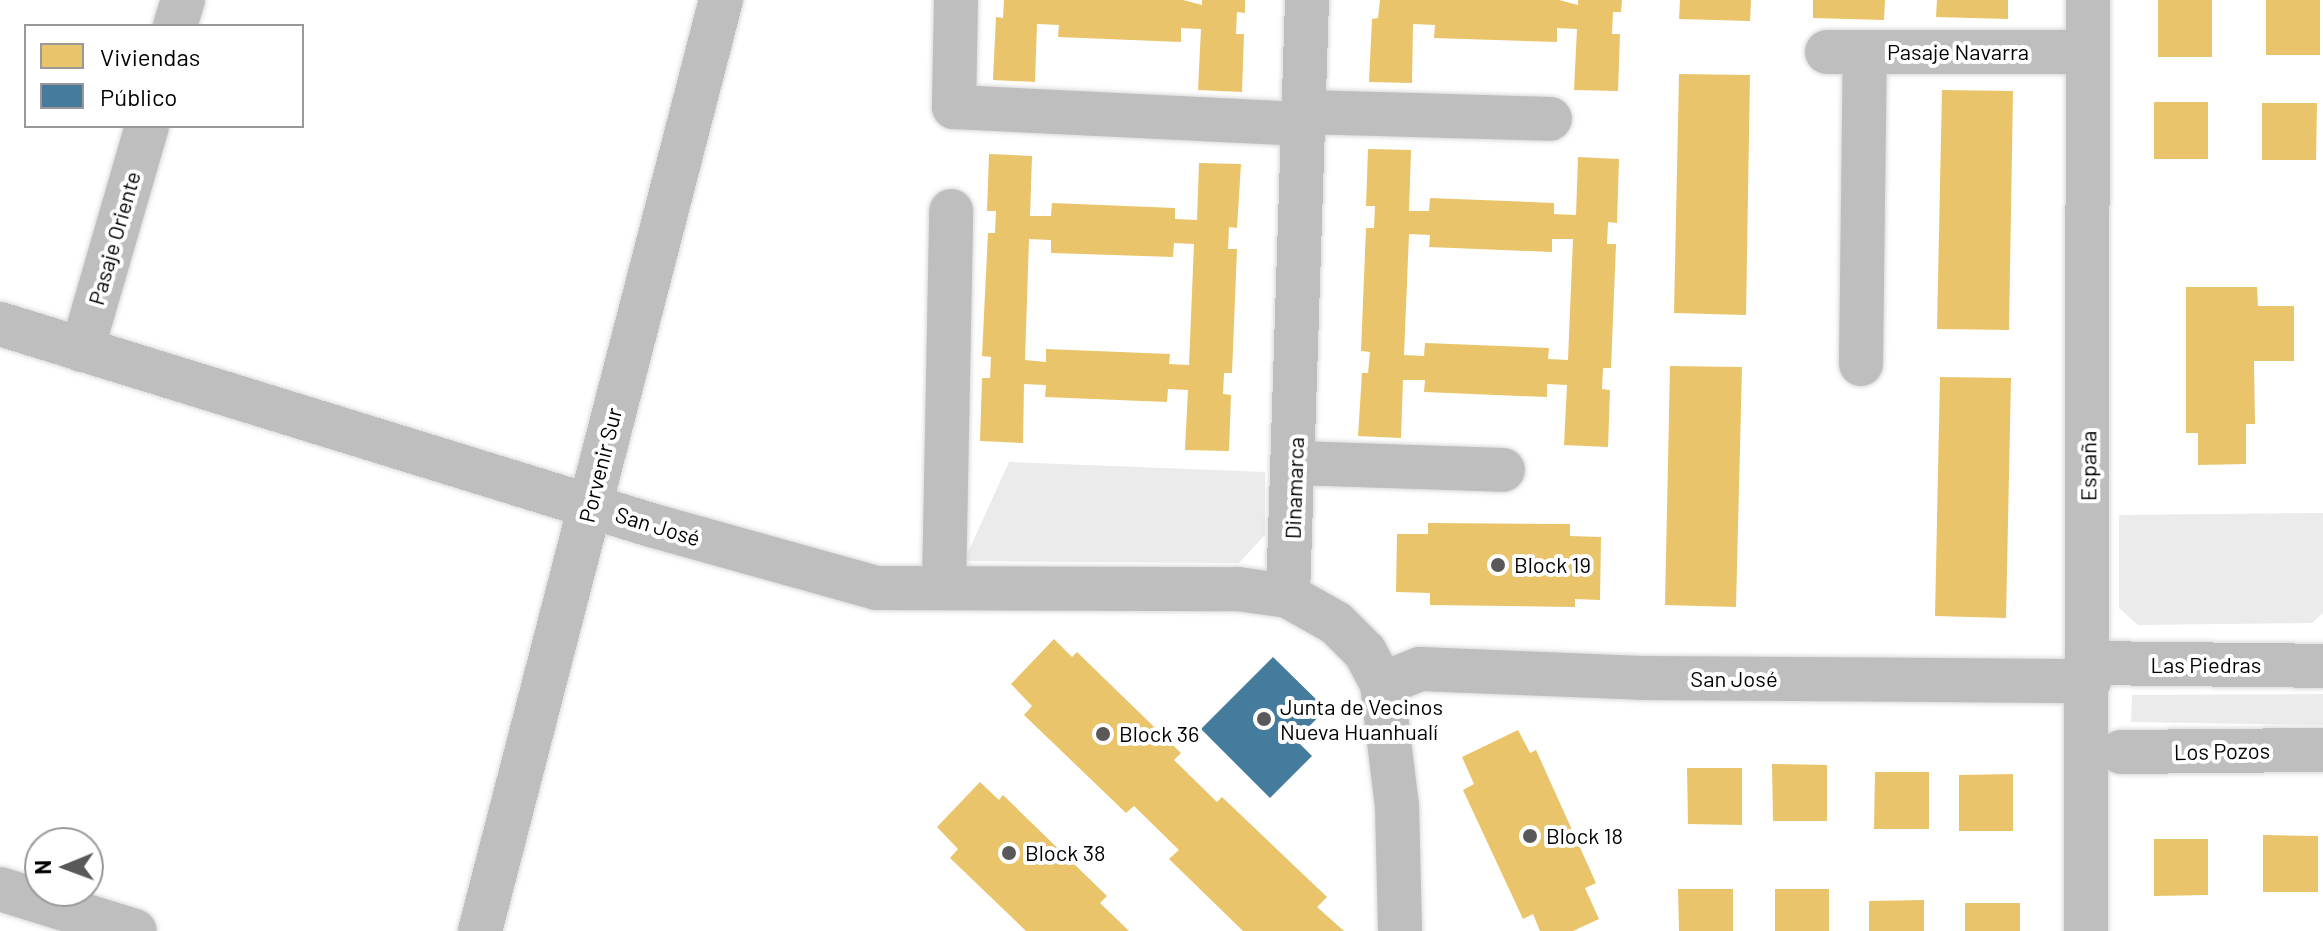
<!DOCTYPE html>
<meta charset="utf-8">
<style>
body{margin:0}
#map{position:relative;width:2323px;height:931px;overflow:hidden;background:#fff;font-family:Barlow,sans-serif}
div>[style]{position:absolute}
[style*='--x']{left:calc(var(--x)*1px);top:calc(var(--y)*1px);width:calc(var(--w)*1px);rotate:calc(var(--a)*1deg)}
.green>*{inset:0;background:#ebebeb}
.homes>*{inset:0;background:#e9c46a}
.public>*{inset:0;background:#457b9d}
.roads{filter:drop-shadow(0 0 2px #dbdbdb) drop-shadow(0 0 2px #dbdbdb)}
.minor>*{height:44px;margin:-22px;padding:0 22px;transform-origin:22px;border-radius:22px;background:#bebebe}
.major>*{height:44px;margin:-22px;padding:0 22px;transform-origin:22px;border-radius:22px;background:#bebebe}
.dots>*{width:22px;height:22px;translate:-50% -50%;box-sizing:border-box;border:4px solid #fff;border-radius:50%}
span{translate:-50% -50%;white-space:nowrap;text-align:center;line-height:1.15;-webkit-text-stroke:8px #fff;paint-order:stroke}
.street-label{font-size:22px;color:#000}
.poi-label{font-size:22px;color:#000}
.left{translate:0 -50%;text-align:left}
.legend{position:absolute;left:24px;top:24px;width:280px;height:104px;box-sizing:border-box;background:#fff;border:2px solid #999;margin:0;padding:10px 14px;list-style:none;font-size:24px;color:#000}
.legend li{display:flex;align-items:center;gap:16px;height:40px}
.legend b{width:40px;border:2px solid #999}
.north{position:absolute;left:24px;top:827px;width:80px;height:80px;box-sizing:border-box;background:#fff;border:2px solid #999;border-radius:50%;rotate:269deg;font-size:22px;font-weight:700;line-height:32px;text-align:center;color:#000}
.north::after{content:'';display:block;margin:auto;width:28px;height:36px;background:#595959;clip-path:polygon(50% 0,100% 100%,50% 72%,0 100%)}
</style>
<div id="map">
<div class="green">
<div style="clip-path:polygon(1009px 462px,1265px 472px,1265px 535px,1239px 563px,964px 561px)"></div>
<div style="clip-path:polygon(2323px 513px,2323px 613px,2312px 623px,2138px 625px,2119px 608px,2119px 515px)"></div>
<div style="clip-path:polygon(2323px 694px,2323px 725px,2131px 722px,2132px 695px)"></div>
</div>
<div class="homes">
<div style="clip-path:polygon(1004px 0,1183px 0,1202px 5px,1202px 0,1245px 0,1245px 13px,1237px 12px,1236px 34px,1244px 34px,1242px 92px,1198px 90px,1201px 29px,1181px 28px,1181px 42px,1058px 37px,1059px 25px,1037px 24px,1035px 82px,993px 80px,996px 17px,1003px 18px)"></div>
<div style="clip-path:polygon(1380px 0,1559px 0,1578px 5px,1578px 0,1622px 0,1621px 12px,1613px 12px,1612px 34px,1620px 34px,1618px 91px,1574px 90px,1577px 29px,1557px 28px,1557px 42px,1434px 38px,1435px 25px,1413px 24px,1412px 83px,1369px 82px,1372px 19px,1378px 18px)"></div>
<div style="clip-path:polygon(1680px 0,1751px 0,1750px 21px,1679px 19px)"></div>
<div style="clip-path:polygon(1813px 0,1885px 0,1884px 20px,1813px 18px)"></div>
<div style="clip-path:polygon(1937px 0,2008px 0,2008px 19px,1936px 17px)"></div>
<div style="clip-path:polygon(2158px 0,2212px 0,2212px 57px,2158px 57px)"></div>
<div style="clip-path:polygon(2266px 0,2320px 0,2320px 55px,2266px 55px)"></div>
<div style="clip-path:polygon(1679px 74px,1750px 75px,1746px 315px,1674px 313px)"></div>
<div style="clip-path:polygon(1942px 90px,2013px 91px,2009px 330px,1937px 329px)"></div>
<div style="clip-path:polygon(2154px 102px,2208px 102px,2208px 159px,2154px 159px)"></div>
<div style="clip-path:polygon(2262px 103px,2317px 103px,2316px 160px,2262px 160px)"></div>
<div style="clip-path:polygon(evenodd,1368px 149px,1411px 150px,1409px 211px,1429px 211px,1430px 198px,1554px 203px,1554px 214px,1576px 215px,1578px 157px,1619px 159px,1617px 223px,1608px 222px,1607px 244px,1616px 244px,1611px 368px,1603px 368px,1602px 389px,1610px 390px,1608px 447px,1564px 445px,1567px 385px,1547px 384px,1547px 397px,1424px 392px,1425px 380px,1403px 380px,1401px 438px,1358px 436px,1362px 373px,1368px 373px,1370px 352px,1361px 351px,1366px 228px,1374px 228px,1375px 206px,1366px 206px,1368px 149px,1409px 234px,1430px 235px,1429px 247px,1552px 252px,1552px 239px,1573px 239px,1568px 360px,1548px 359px,1549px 348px,1425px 343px,1424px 356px,1404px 355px,1409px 234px)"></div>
<div style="clip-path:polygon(evenodd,989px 154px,1032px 156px,1030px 216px,1051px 216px,1052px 203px,1175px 208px,1175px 219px,1197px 220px,1199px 163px,1241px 164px,1237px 228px,1229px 227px,1228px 249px,1237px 249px,1232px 373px,1224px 373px,1223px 394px,1231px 395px,1229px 451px,1185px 450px,1188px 390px,1168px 389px,1167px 402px,1045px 397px,1046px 385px,1024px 384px,1023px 443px,980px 441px,982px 378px,990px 378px,991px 357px,982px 356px,988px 233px,995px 233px,996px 211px,987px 211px,989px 154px,1029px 239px,1051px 240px,1051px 253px,1113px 255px,1173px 257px,1174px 243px,1194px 244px,1189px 365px,1169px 364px,1170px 354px,1046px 349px,1046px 362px,1025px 360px,1029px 239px)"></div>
<div style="clip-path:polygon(2186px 287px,2257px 287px,2258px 306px,2294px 306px,2294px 361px,2254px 361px,2255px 424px,2246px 424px,2246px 464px,2198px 465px,2198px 433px,2186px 433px)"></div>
<div style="clip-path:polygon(1670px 366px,1742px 367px,1736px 607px,1665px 605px)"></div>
<div style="clip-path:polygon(1940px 377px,2011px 378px,2006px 618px,1935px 616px)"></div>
<div style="clip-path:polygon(1428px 523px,1570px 524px,1570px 536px,1601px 537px,1600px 600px,1575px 599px,1575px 607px,1430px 605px,1430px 593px,1396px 592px,1397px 534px,1428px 534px)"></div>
<div style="clip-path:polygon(1054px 639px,1072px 657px,1077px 652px,1181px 753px,1174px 760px,1217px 802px,1222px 797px,1327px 897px,1317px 907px,1344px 931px,1243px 931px,1169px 859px,1179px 850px,1134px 806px,1126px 813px,1024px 715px,1032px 706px,1011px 684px)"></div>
<div style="clip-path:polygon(1518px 730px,1530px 753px,1536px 750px,1596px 883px,1585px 888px,1599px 919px,1573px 931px,1540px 931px,1533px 914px,1523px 919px,1463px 790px,1474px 784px,1462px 757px)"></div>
<div style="clip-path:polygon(1772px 764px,1827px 765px,1827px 821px,1773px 821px)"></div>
<div style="clip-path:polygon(1687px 768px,1742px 768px,1742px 825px,1688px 824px)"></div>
<div style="clip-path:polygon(1875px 772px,1929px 772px,1929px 829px,1874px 829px)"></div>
<div style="clip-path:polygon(2013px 774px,2013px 831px,1959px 831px,1959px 775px)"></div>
<div style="clip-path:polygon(980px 782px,999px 800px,1003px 795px,1107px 896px,1100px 903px,1129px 931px,1026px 931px,950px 858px,958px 849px,937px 827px)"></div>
<div style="clip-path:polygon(2263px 835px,2318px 836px,2318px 892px,2263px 892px)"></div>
<div style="clip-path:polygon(2154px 839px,2208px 839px,2208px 895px,2154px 896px)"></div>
<div style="clip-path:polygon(1678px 889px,1733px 889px,1733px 931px,1679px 931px)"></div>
<div style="clip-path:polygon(1775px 889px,1829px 889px,1829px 931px,1775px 931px)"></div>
<div style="clip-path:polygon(1924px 900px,1924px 931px,1869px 931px,1869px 901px)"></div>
<div style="clip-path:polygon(1965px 903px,2020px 903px,2020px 931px,1965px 931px)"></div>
</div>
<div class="public">
<div style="clip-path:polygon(1273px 657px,1326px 709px,1296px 740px,1312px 756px,1270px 798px,1201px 729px)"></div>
</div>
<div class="roads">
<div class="minor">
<div style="--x:956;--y:0;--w:107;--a:91.1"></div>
<div style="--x:954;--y:107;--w:351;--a:2.8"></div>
<div style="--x:175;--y:26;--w:27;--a:-73"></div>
<div style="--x:1827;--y:52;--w:261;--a:0"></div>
<div style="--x:1304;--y:112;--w:246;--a:1.6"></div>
<div style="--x:0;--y:324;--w:681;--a:17.16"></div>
<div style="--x:651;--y:525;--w:234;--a:15.6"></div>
<div style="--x:876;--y:588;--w:362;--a:0.2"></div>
<div style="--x:1238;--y:589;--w:50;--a:8"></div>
<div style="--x:1288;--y:596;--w:55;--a:29.4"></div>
<div style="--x:1336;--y:623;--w:41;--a:45"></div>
<div style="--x:1365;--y:652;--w:36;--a:62"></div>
<div style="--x:1382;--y:684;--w:123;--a:83"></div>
<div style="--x:1397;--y:806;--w:125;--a:88.6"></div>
<div style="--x:82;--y:350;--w:233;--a:-73.8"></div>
<div style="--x:1861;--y:364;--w:311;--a:-89.3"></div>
<div style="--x:1295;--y:463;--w:208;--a:1.9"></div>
<div style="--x:944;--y:588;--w:377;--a:-88.9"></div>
<div style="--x:1288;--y:596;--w:596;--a:-88.17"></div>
<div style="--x:2089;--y:663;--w:234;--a:0.7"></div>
<div style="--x:1382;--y:684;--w:41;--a:-21.5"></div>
<div style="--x:1420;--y:669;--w:221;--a:2.3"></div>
<div style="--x:1641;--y:678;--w:448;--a:0.4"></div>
<div style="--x:2121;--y:752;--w:202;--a:-0.6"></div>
<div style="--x:0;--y:889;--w:141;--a:17.3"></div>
<div style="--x:2086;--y:931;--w:931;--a:-89.88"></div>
</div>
<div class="major">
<div style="--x:480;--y:931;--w:962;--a:-75.49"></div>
</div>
</div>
<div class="dots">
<div style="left:1498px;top:565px;background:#595959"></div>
<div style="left:1264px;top:719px;background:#595959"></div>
<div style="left:1103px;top:734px;background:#595959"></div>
<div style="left:1530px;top:836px;background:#595959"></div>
<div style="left:1009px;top:853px;background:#595959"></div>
</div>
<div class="street-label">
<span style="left:1958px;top:52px">Pasaje Navarra</span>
<span style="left:114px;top:238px;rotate:-74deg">Pasaje Oriente</span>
<span style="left:600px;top:465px;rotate:-76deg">Porvenir Sur</span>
<span style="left:2088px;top:466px;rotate:-90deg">España</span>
<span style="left:1294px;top:488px;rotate:-88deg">Dinamarca</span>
<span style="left:658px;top:526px;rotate:17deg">San José</span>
<span style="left:2206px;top:665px">Las Piedras</span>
<span style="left:1734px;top:679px">San José</span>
<span style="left:2222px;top:751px;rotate:-1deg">Los Pozos</span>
</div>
<div class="poi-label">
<span class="left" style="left:1514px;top:565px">Block 19</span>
<span class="left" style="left:1280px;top:719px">Junta de Vecinos<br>Nueva Huanhualí</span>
<span class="left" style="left:1119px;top:734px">Block 36</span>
<span class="left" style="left:1546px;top:836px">Block 18</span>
<span class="left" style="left:1025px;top:853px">Block 38</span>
</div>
<ul class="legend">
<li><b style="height:22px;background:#e9c46a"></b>Viviendas</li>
<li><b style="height:22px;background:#457b9d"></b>Público</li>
</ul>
<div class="north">N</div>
</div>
